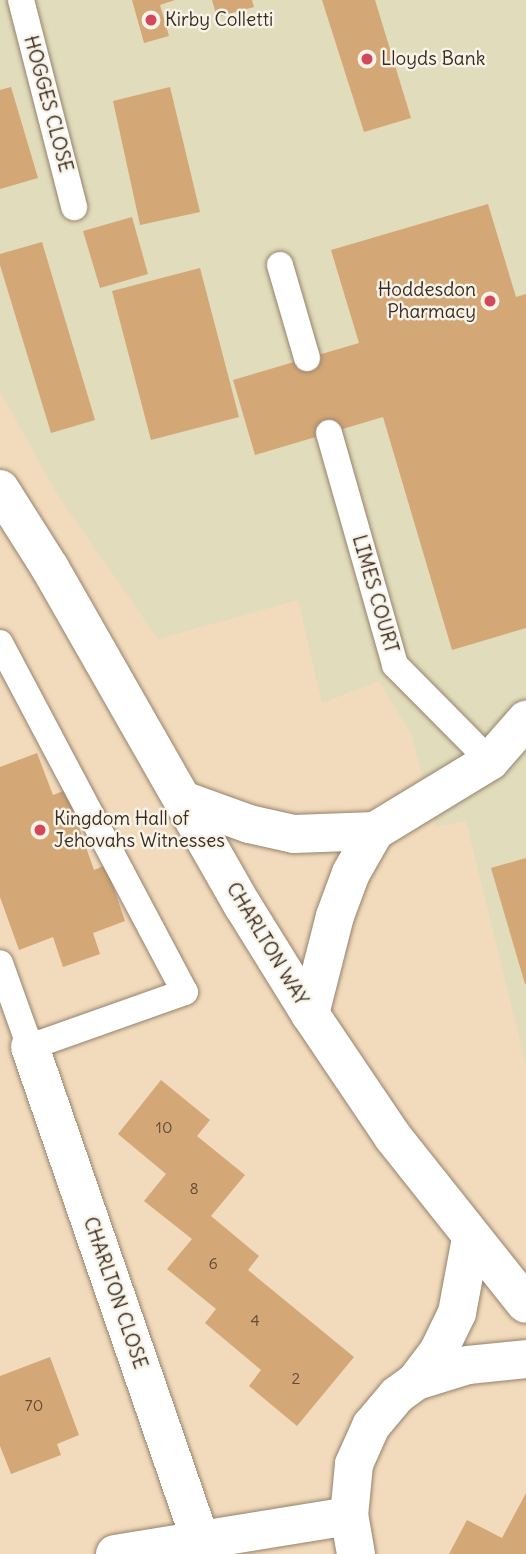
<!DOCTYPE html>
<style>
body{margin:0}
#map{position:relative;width:526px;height:1554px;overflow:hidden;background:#f2dbbc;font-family:Delius,sans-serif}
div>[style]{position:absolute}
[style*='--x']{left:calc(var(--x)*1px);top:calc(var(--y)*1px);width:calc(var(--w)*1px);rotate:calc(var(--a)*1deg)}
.built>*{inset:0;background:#e1dcbb}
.building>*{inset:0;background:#d3a776}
.roads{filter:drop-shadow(0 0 2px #96826d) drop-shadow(0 0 2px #96826d)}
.service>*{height:26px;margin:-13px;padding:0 13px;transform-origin:13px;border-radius:13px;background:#fff}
.minor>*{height:38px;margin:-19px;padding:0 19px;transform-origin:19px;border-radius:19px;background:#fff}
.primary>*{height:38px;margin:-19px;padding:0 19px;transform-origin:19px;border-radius:19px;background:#fff}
.dots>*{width:19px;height:19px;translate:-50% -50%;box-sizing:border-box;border:4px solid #f7f3e8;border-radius:50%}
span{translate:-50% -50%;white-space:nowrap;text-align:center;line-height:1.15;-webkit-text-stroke:5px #f7f3e8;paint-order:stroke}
.number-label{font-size:16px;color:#614934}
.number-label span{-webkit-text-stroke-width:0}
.poi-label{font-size:19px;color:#3b2a1e}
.left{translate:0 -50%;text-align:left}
.right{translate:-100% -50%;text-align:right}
.street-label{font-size:19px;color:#3b2a1e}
</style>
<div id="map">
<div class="built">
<div style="clip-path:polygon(0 0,526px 0,526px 1065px,466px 821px,436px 827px,411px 734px,379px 681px,322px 703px,298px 600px,158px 639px,57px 494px,0 391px)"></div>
</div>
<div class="building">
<div style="clip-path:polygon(132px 0,175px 0,160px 5px,169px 36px,144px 43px)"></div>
<div style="clip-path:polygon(212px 0,252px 0,254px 7px,217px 17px)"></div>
<div style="clip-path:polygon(322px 0,375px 0,411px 118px,364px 132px)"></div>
<div style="clip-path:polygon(11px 87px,38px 178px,0 189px,0 90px)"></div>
<div style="clip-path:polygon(170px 87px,200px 212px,140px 225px,113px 101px)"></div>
<div style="clip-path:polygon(488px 204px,516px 297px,526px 294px,526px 628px,452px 650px,383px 417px,255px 455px,233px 380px,359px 343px,331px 250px)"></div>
<div style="clip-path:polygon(132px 217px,148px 274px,100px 288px,83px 231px)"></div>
<div style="clip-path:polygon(42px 242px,95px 420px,51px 433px,0 265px,0 254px)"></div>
<div style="clip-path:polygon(200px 268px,239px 417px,151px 440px,112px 291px)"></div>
<div style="clip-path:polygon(37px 753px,53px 795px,66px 790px,94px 870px,106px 865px,125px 921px,93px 933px,100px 954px,63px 967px,53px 937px,19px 950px,0 897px,0 767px)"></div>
<div style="clip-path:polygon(526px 858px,526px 984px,525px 984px,491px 868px)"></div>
<div style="clip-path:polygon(161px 1080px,210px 1120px,197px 1136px,245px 1175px,211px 1216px,259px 1256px,248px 1270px,354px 1357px,297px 1426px,249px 1386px,261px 1370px,205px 1323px,216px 1309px,167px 1269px,192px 1239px,144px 1201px,166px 1174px,118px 1134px)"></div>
<div style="clip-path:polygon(50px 1357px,79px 1435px,57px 1444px,61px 1455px,11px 1474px,0 1446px,0 1376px)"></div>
<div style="clip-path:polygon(526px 1493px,526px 1554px,449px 1554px,467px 1520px,502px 1538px)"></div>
</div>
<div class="roads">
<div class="service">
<div style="--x:21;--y:0;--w:214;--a:75.6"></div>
<div style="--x:280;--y:265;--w:97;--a:73.8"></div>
<div style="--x:329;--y:433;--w:241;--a:74.1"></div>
<div style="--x:395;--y:665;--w:135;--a:45.3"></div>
<div style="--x:0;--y:643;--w:395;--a:62.1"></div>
<div style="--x:185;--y:992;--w:164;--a:160.5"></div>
<div style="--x:30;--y:1047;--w:89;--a:-109.7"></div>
</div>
<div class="minor">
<div style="--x:183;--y:800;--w:70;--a:20"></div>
<div style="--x:249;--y:824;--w:46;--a:12.5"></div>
<div style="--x:294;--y:834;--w:81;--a:-2.1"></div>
<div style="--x:375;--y:831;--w:135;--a:-31.3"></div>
<div style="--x:490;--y:761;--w:55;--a:-48.7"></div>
<div style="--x:310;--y:1014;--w:101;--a:-75.7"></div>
<div style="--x:335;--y:916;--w:46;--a:-69.6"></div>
<div style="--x:351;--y:873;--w:48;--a:-60.3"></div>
<div style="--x:30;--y:1047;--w:521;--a:70.94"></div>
<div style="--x:416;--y:1381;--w:54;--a:-17.1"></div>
<div style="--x:468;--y:1365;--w:58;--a:-5.9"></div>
<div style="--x:115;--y:1554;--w:237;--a:-9.2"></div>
<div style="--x:356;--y:1554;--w:39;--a:-100"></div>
<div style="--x:349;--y:1516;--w:52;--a:-84.5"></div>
<div style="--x:354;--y:1464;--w:42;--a:-65.9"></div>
<div style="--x:371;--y:1426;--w:40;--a:-50"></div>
<div style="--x:397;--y:1395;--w:24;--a:-36"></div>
<div style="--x:416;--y:1381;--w:39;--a:-53"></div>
<div style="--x:439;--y:1350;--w:41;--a:-64.1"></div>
<div style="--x:457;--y:1313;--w:76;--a:-79.4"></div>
</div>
<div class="primary">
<div style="--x:0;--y:489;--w:93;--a:57.7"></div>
<div style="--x:50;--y:568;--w:389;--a:60.3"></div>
<div style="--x:243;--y:906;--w:127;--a:58.2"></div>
<div style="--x:310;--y:1014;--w:148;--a:56"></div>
<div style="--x:393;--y:1137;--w:213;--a:51.5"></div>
</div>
</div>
<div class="dots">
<div style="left:151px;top:20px;background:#d1495b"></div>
<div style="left:367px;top:59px;background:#d1495b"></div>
<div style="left:490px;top:301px;background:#d1495b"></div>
<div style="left:40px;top:830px;background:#d1495b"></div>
</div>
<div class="number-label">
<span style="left:164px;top:1127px">10</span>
<span style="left:194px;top:1188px">8</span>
<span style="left:213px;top:1263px">6</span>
<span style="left:255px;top:1320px">4</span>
<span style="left:296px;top:1378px">2</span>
<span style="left:34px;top:1405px">70</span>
</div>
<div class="poi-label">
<span class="left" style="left:165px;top:20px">Kirby Colletti</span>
<span class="left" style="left:381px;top:59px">Lloyds Bank</span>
<span class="right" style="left:476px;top:301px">Hoddesdon<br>Pharmacy</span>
<span class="left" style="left:54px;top:830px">Kingdom Hall of<br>Jehovahs Witnesses</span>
</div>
<div class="street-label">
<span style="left:48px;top:104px;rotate:75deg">HOGGES CLOSE</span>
<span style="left:375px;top:594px;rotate:74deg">LIMES COURT</span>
<span style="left:267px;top:944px;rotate:59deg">CHARLTON WAY</span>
<span style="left:115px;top:1293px;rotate:71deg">CHARLTON CLOSE</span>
</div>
</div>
